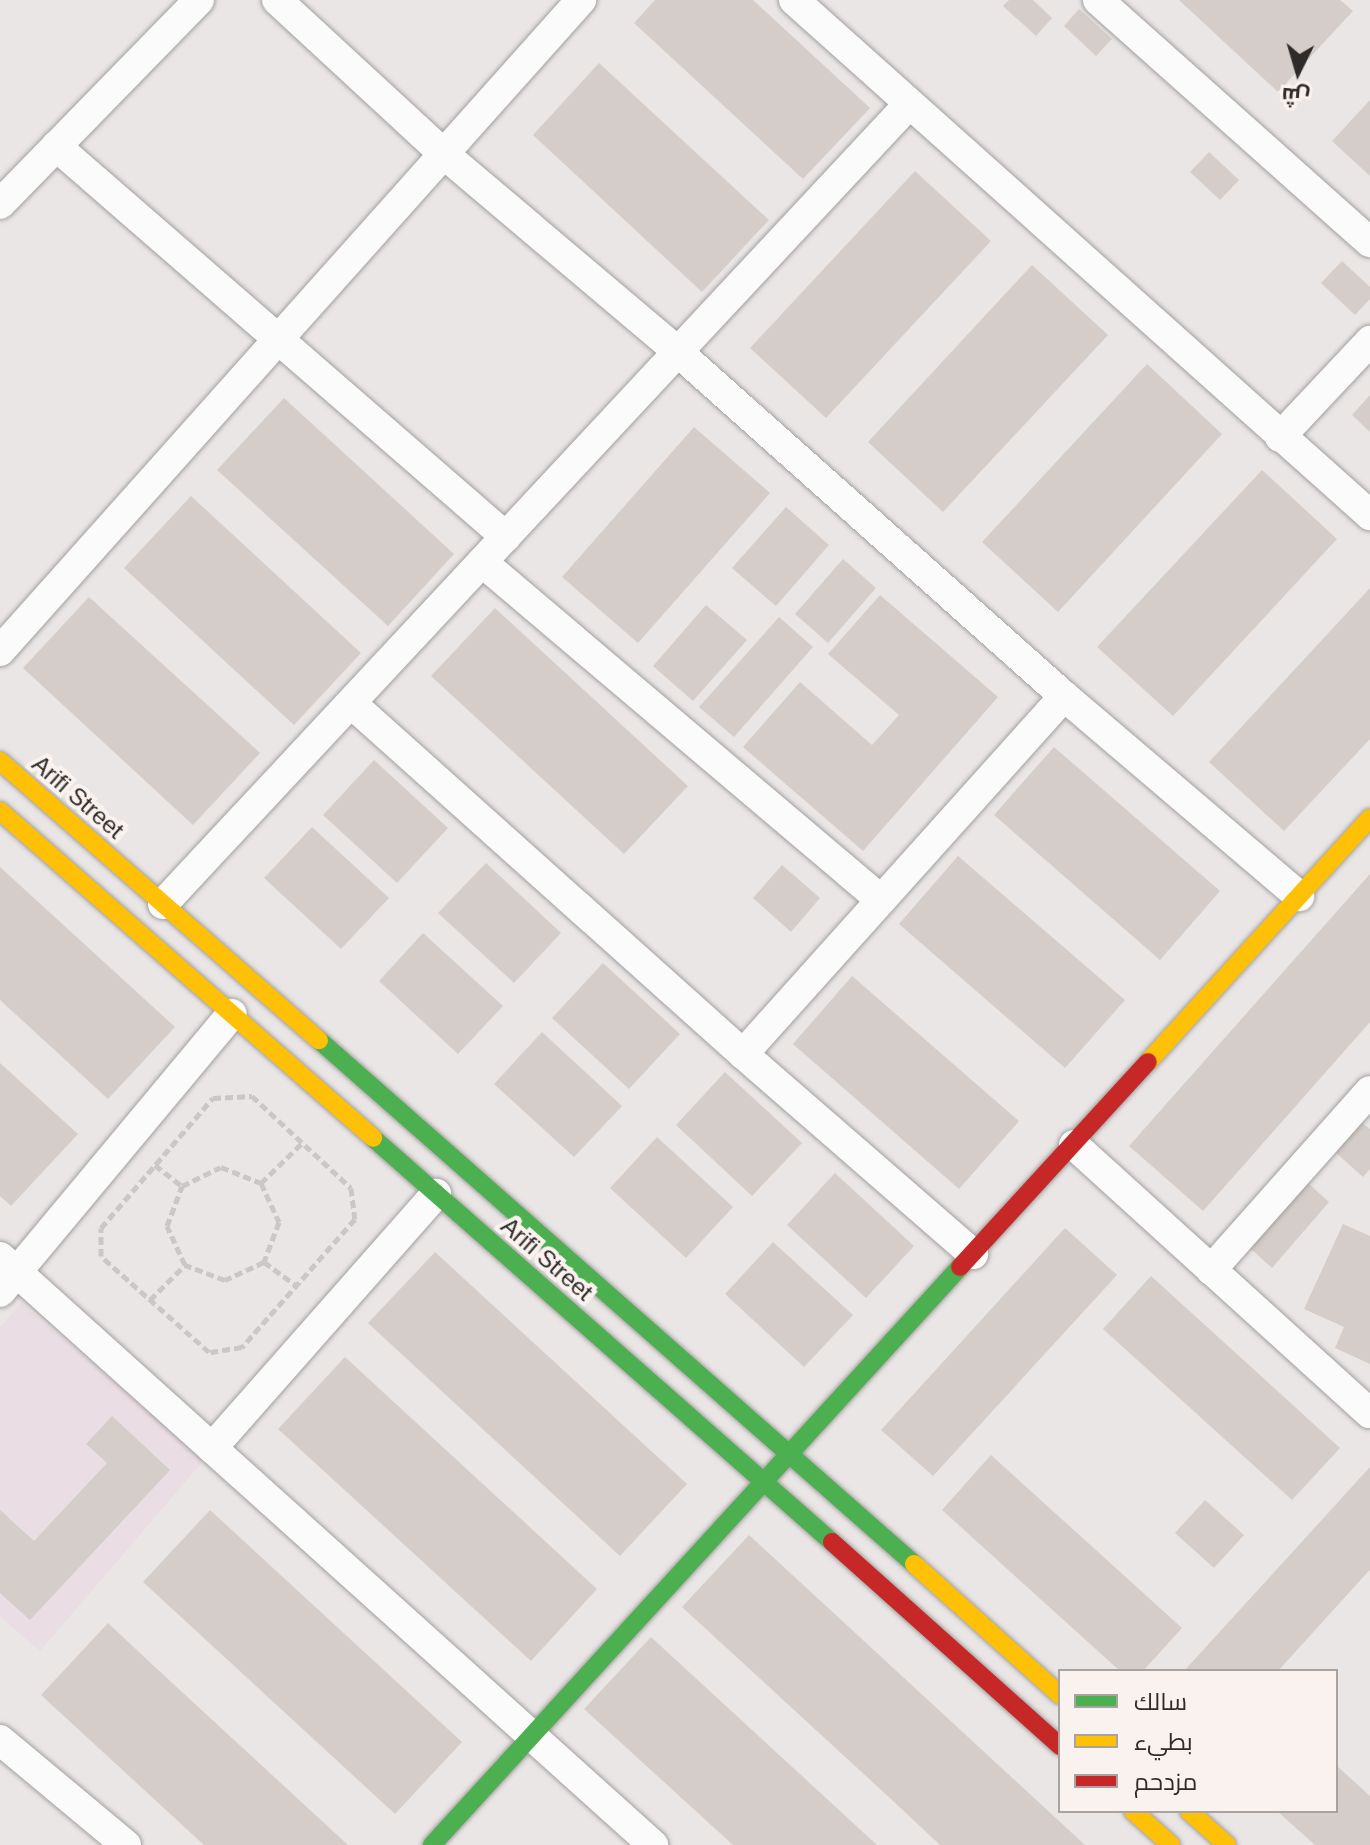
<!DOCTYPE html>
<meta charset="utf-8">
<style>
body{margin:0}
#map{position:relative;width:1370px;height:1845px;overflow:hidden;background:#eae6e5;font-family:Helvetica,Cairo,sans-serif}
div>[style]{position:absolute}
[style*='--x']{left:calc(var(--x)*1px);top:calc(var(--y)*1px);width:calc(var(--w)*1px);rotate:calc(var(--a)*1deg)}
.education>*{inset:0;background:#ebdde4}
.building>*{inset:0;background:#d5cdc9}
.path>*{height:5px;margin-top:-2.5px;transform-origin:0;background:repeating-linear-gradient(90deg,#c9c7c7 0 8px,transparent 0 12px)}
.roads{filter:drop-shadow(0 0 2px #a2a09f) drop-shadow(0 0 2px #a2a09f)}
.street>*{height:30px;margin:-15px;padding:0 15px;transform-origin:15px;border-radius:15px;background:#fcfbfb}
.fast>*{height:18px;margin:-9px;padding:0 9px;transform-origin:9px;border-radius:9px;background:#4caf50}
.slow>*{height:18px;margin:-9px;padding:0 9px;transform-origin:9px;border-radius:9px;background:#ffc107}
.jam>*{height:18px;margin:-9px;padding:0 9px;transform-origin:9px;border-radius:9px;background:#c62828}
span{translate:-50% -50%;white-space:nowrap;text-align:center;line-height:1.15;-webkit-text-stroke:8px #faf2ef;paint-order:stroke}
.street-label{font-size:24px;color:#2e2b2a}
.legend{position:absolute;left:1058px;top:1669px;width:280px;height:144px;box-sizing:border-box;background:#faf2ef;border:2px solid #a8a2a0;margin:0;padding:10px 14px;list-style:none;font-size:24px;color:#2e2b2a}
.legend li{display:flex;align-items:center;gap:16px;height:40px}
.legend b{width:40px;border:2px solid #a8a2a0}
.north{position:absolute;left:1258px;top:32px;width:80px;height:80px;-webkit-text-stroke:6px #faf2ef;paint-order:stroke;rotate:185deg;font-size:22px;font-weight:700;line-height:32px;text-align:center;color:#2e2b2a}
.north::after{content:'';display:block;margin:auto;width:28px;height:36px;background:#2e2b2a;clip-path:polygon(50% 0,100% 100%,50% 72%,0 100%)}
</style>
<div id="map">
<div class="education">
<div style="clip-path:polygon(21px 1303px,205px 1459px,40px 1651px,0 1617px,0 1327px)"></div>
</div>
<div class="building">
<div style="clip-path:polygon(655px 0,753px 0,870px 108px,803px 179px,634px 23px)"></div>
<div style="clip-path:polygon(1009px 0,1033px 0,1052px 18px,1036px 36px,1003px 6px)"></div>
<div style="clip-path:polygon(1179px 0,1340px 0,1353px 11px,1278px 92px)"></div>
<div style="clip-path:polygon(1079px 9px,1112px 39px,1096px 56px,1064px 26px)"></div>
<div style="clip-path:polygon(599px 63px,769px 220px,702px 292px,533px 135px)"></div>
<div style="clip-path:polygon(1370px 100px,1370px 176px,1332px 141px)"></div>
<div style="clip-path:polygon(1209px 152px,1239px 180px,1220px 200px,1190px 172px)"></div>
<div style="clip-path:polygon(915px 171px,991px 241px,826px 418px,750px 348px)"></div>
<div style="clip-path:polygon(1342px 261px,1370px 287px,1370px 299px,1355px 315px,1321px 283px)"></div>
<div style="clip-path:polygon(1032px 265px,1108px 335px,943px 512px,868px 442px)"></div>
<div style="clip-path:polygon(1147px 364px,1222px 434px,1058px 612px,982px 542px)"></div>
<div style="clip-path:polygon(1370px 395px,1370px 432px,1352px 415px)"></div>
<div style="clip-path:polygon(284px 398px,454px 554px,388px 626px,217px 470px)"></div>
<div style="clip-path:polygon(694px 427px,770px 493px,638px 643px,562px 577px)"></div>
<div style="clip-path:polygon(1262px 470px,1337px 539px,1173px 716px,1097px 647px)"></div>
<div style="clip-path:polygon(191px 496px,361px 653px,294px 725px,124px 568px)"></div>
<div style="clip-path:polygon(786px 507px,829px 545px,776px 606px,732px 568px)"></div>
<div style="clip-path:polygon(843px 559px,876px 588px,828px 643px,795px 614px)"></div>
<div style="clip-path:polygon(1370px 588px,1370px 739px,1284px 831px,1209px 762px)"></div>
<div style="clip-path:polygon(880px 595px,998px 697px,863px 851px,743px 747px,800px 682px,872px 745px,899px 715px,828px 654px)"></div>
<div style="clip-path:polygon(89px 597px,260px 753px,193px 825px,23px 668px)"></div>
<div style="clip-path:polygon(706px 605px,747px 640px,693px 701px,653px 666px)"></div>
<div style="clip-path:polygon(495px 608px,688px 786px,624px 854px,431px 676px)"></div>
<div style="clip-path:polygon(779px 617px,813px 647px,734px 737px,699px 707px)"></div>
<div style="clip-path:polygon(1054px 747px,1220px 891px,1160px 960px,994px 815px)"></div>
<div style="clip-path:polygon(374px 760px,448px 828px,397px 883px,323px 815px)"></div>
<div style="clip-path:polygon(312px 827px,389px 898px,341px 949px,264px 878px)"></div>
<div style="clip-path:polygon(958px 856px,1125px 1000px,1065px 1068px,899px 924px)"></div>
<div style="clip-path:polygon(486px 863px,561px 933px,514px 983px,438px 913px)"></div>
<div style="clip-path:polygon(782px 865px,820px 898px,791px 932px,753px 898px)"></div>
<div style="clip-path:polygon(0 867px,175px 1027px,108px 1099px,0 1000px)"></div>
<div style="clip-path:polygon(1370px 874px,1370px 1022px,1203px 1211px,1129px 1146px)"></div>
<div style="clip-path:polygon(423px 933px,503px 1006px,458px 1054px,379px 981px)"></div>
<div style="clip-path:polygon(603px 963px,680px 1034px,629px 1089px,552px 1018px)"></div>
<div style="clip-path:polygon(852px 976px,1019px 1121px,959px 1189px,793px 1044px)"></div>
<div style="clip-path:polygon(542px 1032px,622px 1106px,574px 1157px,494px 1084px)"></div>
<div style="clip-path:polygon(0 1063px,78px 1134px,11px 1206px,0 1196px)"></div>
<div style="clip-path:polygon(725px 1072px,802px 1143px,752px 1196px,676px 1125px)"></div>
<div style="clip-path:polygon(1361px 1122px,1370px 1129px,1370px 1169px,1363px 1177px,1335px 1152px)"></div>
<div style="clip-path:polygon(657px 1137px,733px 1207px,686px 1258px,610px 1188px)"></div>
<div style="clip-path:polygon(835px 1173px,914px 1246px,866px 1298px,787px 1225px)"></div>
<div style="clip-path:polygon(1307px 1182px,1329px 1202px,1272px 1268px,1250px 1248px)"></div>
<div style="clip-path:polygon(1343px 1224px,1370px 1236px,1370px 1364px,1335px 1348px,1344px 1327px,1304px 1309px)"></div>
<div style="clip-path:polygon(1065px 1228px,1117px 1275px,933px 1476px,881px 1430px)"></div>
<div style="clip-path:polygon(773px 1242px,853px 1315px,804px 1367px,725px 1294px)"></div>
<div style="clip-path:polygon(435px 1252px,687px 1484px,620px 1556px,368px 1323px)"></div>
<div style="clip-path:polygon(1151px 1276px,1340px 1448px,1292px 1500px,1103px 1329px)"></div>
<div style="clip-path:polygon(345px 1357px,597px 1589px,531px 1661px,278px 1429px)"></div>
<div style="clip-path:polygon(112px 1416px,170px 1470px,30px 1620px,0 1593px,0 1510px,34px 1541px,107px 1463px,86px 1444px)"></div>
<div style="clip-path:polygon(991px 1455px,1182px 1628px,1143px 1671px,1120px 1671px,942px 1510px)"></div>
<div style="clip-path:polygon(1370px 1467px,1370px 1570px,1366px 1574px,1278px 1671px,1184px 1671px)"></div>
<div style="clip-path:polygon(1205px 1500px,1244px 1535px,1214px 1568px,1175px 1533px)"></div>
<div style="clip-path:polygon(210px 1510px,462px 1742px,395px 1814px,143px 1582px)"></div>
<div style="clip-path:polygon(749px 1535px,838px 1617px,1085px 1845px,940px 1845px,892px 1800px,682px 1607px)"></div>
<div style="clip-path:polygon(108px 1623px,156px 1668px,348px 1845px,204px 1845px,41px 1695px)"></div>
<div style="clip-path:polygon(651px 1637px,877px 1845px,733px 1845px,584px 1709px)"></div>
<div style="clip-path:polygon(1336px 1765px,1370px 1796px,1370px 1845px,1315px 1845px,1277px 1811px,1336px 1811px)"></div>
</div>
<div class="path">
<div style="--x:252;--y:1096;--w:135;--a:42.9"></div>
<div style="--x:351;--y:1188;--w:31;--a:83"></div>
<div style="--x:355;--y:1219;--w:171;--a:131.4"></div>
<div style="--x:242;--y:1347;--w:33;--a:171"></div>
<div style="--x:209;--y:1352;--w:144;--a:-138.4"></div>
<div style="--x:101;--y:1256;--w:28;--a:-90"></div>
<div style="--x:101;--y:1228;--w:172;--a:-49.3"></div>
<div style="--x:213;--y:1098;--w:39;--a:-3"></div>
<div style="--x:155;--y:1165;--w:34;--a:38"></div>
<div style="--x:221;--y:1167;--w:43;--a:21.8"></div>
<div style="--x:261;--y:1183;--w:43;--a:65.2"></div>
<div style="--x:279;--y:1222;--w:43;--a:110.6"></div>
<div style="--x:264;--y:1262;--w:43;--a:155.2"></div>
<div style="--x:225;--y:1280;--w:43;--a:-159.4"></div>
<div style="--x:185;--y:1265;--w:43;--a:-114.8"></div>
<div style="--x:167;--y:1226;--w:43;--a:-69.4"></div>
<div style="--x:182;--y:1186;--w:43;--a:-26"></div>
<div style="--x:261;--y:1183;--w:57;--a:-44.3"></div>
<div style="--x:264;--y:1262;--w:39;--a:36"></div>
<div style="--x:150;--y:1300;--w:49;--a:-45"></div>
</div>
<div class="roads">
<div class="street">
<div style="--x:277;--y:0;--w:227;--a:42.7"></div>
<div style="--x:444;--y:154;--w:307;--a:40.2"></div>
<div style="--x:678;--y:352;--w:517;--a:41.71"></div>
<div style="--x:1064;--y:696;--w:309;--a:40.4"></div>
<div style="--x:794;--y:0;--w:773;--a:41.8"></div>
<div style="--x:1098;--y:0;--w:364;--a:41.7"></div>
<div style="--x:56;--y:146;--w:596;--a:40.99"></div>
<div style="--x:0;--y:204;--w:285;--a:-45.7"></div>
<div style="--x:1280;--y:437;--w:132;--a:-46.8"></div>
<div style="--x:482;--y:562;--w:523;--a:40.27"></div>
<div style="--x:0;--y:651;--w:873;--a:-48.25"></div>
<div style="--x:351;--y:703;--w:526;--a:41.84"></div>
<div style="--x:743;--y:1054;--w:305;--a:41"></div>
<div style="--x:163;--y:904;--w:1094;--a:-47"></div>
<div style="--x:743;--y:1054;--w:481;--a:-48.1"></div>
<div style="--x:1074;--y:1145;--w:399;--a:42.2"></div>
<div style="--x:0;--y:1257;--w:879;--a:42"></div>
<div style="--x:1211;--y:1270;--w:239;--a:-48.4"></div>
<div style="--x:0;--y:1292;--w:362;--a:-50.2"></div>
<div style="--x:212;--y:1448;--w:339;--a:-48.6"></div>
<div style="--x:0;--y:1740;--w:164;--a:39.8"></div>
</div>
<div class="fast">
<div style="--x:319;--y:1040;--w:793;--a:41.37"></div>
<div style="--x:373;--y:1138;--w:611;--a:41.35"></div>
<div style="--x:432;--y:1845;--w:783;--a:-47.59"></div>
</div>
<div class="slow">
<div style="--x:0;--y:761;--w:424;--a:41.2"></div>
<div style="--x:0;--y:811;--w:496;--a:41.2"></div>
<div style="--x:1148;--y:1062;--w:330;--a:-47.7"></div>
<div style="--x:914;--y:1564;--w:196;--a:41.9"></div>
<div style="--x:1133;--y:1811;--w:51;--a:41.8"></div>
<div style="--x:1189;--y:1811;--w:51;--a:41.8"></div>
</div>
<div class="jam">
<div style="--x:960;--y:1267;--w:278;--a:-47.5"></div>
<div style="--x:832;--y:1542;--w:306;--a:41.8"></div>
</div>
</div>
<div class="street-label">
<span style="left:78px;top:797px;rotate:41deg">Arifi Street</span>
<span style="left:547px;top:1259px;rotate:41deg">Arifi Street</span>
</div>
<ul class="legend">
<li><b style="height:10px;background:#4caf50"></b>سالك</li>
<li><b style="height:10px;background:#ffc107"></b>بطيء</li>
<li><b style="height:10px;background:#c62828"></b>مزدحم</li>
</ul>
<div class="north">ش</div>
</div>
